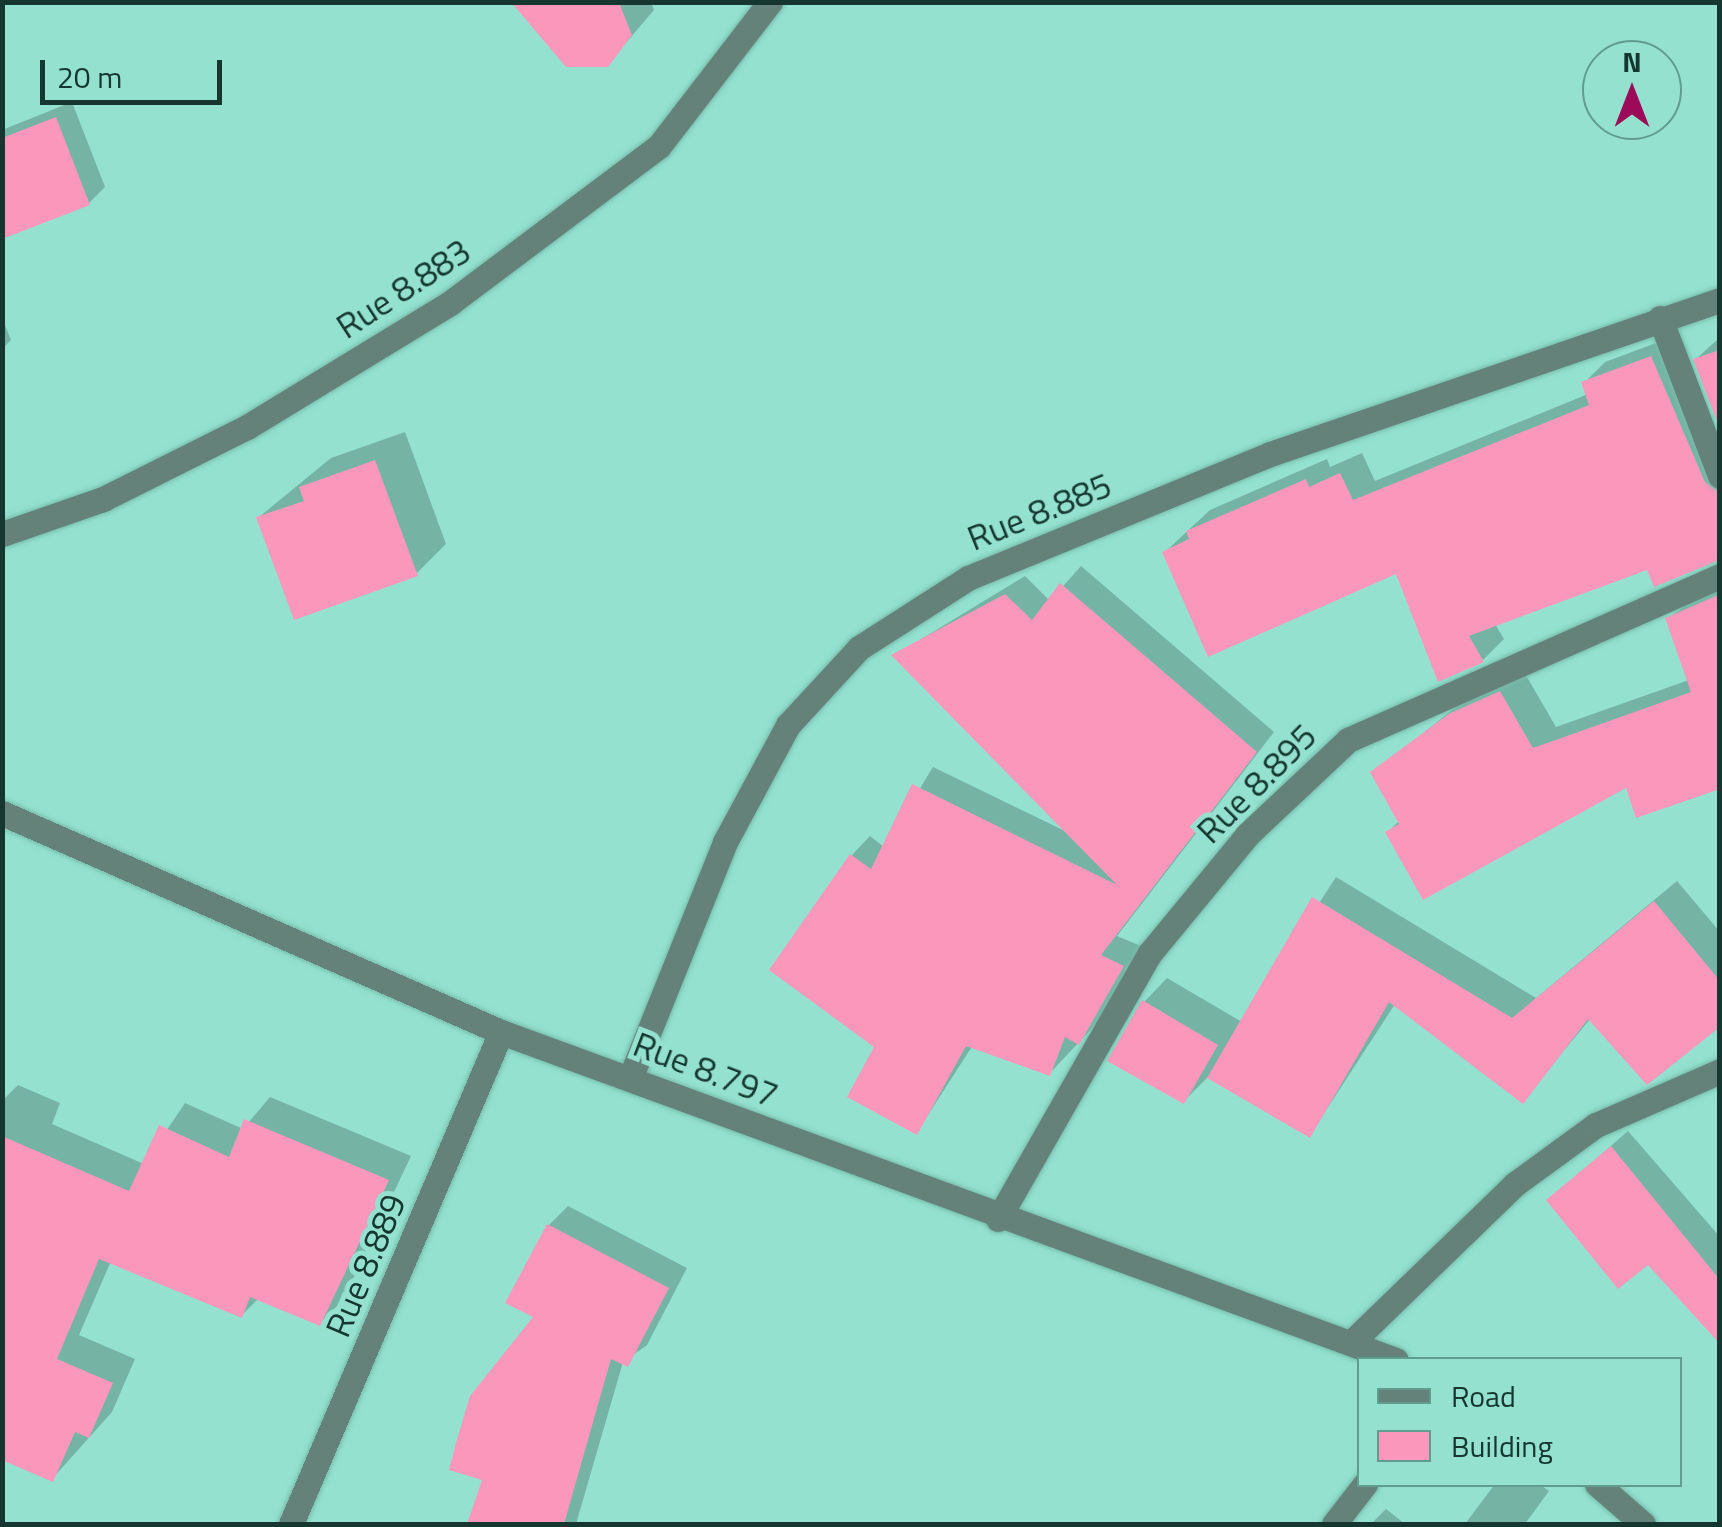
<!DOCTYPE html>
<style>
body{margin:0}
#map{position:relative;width:1722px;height:1527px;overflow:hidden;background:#93e1ce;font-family:"Titillium Web",sans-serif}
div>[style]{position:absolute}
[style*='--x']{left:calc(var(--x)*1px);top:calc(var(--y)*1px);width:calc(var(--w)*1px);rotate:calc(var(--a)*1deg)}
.shadow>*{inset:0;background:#0003}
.building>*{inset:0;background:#fc97bc}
.roads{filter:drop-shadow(0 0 2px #78bcab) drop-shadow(0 0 2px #78bcab)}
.minor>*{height:25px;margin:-12.5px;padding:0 12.5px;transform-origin:12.5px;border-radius:12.5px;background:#64827a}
span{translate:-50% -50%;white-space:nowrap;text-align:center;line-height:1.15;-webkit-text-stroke:10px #93e1ce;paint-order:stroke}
.street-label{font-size:35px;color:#16372f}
.frame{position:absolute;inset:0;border:5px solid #16372f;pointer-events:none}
.legend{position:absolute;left:1357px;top:1357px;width:325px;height:130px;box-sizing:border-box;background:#93e1ce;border:2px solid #619d8e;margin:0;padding:12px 18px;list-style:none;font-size:30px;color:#16372f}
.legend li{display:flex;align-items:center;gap:20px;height:50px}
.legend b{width:50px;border:2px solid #619d8e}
.north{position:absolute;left:1582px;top:40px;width:100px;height:100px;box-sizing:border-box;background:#93e1ce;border:2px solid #619d8e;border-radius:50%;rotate:0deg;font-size:28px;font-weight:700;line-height:40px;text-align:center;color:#16372f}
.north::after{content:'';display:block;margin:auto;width:35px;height:45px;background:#9c0a58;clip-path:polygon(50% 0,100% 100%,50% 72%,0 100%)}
.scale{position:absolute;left:40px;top:60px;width:182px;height:45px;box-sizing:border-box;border:5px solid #16372f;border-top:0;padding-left:12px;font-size:30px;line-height:35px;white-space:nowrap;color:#16372f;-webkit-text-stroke:8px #93e1ce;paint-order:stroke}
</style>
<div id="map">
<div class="shadow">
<div style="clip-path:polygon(515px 2px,651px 2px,654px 10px,607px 65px)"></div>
<div style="clip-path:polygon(72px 102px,105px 187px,89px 203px,2px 236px,2px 130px)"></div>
<div style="clip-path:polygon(2px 318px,11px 340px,2px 349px)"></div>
<div style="clip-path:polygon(1672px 337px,1720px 446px,1720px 560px,1649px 566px,1495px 624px,1504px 639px,1483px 660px,1397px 570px,1165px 552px,1210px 510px,1327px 459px,1330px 467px,1362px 453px,1375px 481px,1588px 394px,1584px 383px,1605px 362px)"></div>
<div style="clip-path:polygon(1720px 337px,1720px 422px,1696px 359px)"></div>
<div style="clip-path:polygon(405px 432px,446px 544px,416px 574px,259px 517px,331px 458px)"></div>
<div style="clip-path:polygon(1081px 566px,1274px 732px,1117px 936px,1141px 946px,1098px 1022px,1050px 1073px,973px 1045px,917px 1132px,877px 1047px,852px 855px,870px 836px,884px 847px,933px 767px,1069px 833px,895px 655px,1025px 576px,1050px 601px)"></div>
<div style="clip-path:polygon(1720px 580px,1720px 786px,1627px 784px,1388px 832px,1400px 820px,1373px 773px,1476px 691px,1523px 670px,1556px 727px,1689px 680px,1667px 619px)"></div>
<div style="clip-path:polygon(1336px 877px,1536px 998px,1677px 881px,1720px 932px,1720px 1023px,1591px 1018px,1522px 1101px,1395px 1004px,1310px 1135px,1209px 1076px,1184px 1101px,1144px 1002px,1167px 978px,1242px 1022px)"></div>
<div style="clip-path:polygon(18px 1085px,60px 1103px,52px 1124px,144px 1164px,185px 1103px,243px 1129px,270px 1097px,411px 1156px,343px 1300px,319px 1324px,259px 1298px,242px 1315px,111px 1261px,79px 1335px,135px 1359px,112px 1412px,52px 1479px,2px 1408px,2px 1101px)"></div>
<div style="clip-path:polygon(1628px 1131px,1720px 1237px,1720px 1340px,1648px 1261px,1549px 1200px)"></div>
<div style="clip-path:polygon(568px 1206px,687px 1268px,647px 1345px,623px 1362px,576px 1524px,470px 1524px,536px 1317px,549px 1225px)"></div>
<div style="clip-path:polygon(1495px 1484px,1539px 1484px,1549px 1491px,1525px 1524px,1465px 1524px)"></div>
<div style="clip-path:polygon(1386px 1509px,1405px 1524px,1371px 1524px)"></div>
</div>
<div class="building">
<div style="clip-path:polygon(511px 2px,620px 5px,632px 35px,608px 67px,566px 67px)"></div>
<div style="clip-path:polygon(56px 117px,90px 205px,2px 239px,2px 138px)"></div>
<div style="clip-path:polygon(1720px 350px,1720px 429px,1693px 359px)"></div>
<div style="clip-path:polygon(1651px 356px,1705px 482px,1720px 492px,1720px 560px,1654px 587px,1647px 570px,1469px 636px,1484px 662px,1438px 682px,1396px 574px,1208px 657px,1162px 552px,1189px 539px,1186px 531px,1306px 479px,1309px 487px,1340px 473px,1353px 500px,1589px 405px,1581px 382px)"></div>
<div style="clip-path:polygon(375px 460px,418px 576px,294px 620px,256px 517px,304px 501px,299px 487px)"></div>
<div style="clip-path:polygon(1060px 583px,1257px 752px,1101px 955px,1124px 966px,1079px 1045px,1065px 1037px,1050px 1076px,966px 1046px,917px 1135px,847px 1097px,874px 1047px,769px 970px,850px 854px,871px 869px,912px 784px,1117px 885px,891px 655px,1005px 594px,1032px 620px)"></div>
<div style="clip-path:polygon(1720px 594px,1720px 789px,1636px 818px,1626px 788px,1423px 900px,1385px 832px,1399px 824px,1370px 772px,1450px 713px,1500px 691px,1533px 748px,1691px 692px,1665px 618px)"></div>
<div style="clip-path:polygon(1312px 897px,1512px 1018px,1654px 901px,1720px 981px,1720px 1027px,1647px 1085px,1588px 1019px,1523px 1104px,1389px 1002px,1310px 1138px,1207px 1078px)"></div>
<div style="clip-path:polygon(1142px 1000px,1218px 1045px,1184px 1104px,1107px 1061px)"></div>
<div style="clip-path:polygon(244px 1119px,389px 1180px,320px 1326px,250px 1297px,242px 1318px,99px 1259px,57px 1359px,113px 1383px,89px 1438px,75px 1432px,53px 1482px,2px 1460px,2px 1136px,129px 1191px,159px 1125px,229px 1157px)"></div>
<div style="clip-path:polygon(1611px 1146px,1720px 1280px,1720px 1344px,1648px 1265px,1618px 1289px,1546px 1200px)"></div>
<div style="clip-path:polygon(547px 1224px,669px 1288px,628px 1367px,611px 1359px,564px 1524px,467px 1524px,482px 1480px,449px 1470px,456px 1443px,470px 1396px,533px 1317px,505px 1303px)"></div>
</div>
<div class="roads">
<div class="minor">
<div style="--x:1660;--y:318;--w:169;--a:69.2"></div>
<div style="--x:2;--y:534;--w:107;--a:-19.1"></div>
<div style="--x:103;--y:499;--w:161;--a:-26.6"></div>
<div style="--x:247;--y:427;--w:238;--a:-31.4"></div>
<div style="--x:450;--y:303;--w:261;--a:-36.9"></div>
<div style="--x:659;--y:146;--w:182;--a:-52.4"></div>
<div style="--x:2;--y:813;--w:545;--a:23.7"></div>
<div style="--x:501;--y:1032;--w:953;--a:20.13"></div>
<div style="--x:631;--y:1076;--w:252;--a:-68.1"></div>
<div style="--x:725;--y:842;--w:133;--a:-61.7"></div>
<div style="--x:788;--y:725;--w:105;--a:-47.3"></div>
<div style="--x:859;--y:648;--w:130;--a:-32.7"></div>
<div style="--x:968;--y:578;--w:326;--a:-22.3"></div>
<div style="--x:1270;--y:454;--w:476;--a:-18.9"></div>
<div style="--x:998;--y:1219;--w:306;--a:-60.3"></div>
<div style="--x:1150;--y:953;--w:154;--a:-50.5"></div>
<div style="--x:1248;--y:834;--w:137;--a:-43.2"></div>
<div style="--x:1348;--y:740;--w:407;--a:-23.8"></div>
<div style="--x:1356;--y:1338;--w:221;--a:-44.1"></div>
<div style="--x:1515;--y:1184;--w:100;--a:-36.1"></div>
<div style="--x:1596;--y:1125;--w:135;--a:-23.5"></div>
<div style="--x:1597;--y:1484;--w:61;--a:41"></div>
<div style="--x:291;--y:1524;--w:535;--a:-66.89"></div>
<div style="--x:1334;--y:1524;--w:51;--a:-52.2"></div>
</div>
</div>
<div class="street-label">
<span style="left:403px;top:288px;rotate:-33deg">Rue 8.883</span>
<span style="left:1039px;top:511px;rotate:-22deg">Rue 8.885</span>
<span style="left:1256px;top:783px;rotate:-45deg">Rue 8.895</span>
<span style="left:706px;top:1069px;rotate:21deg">Rue 8.797</span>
<span style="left:365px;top:1265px;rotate:-67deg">Rue 8.889</span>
</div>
<div class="frame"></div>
<ul class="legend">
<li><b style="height:12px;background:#64827a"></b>Road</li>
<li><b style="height:28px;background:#fc97bc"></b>Building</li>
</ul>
<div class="north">N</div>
<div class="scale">20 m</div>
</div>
